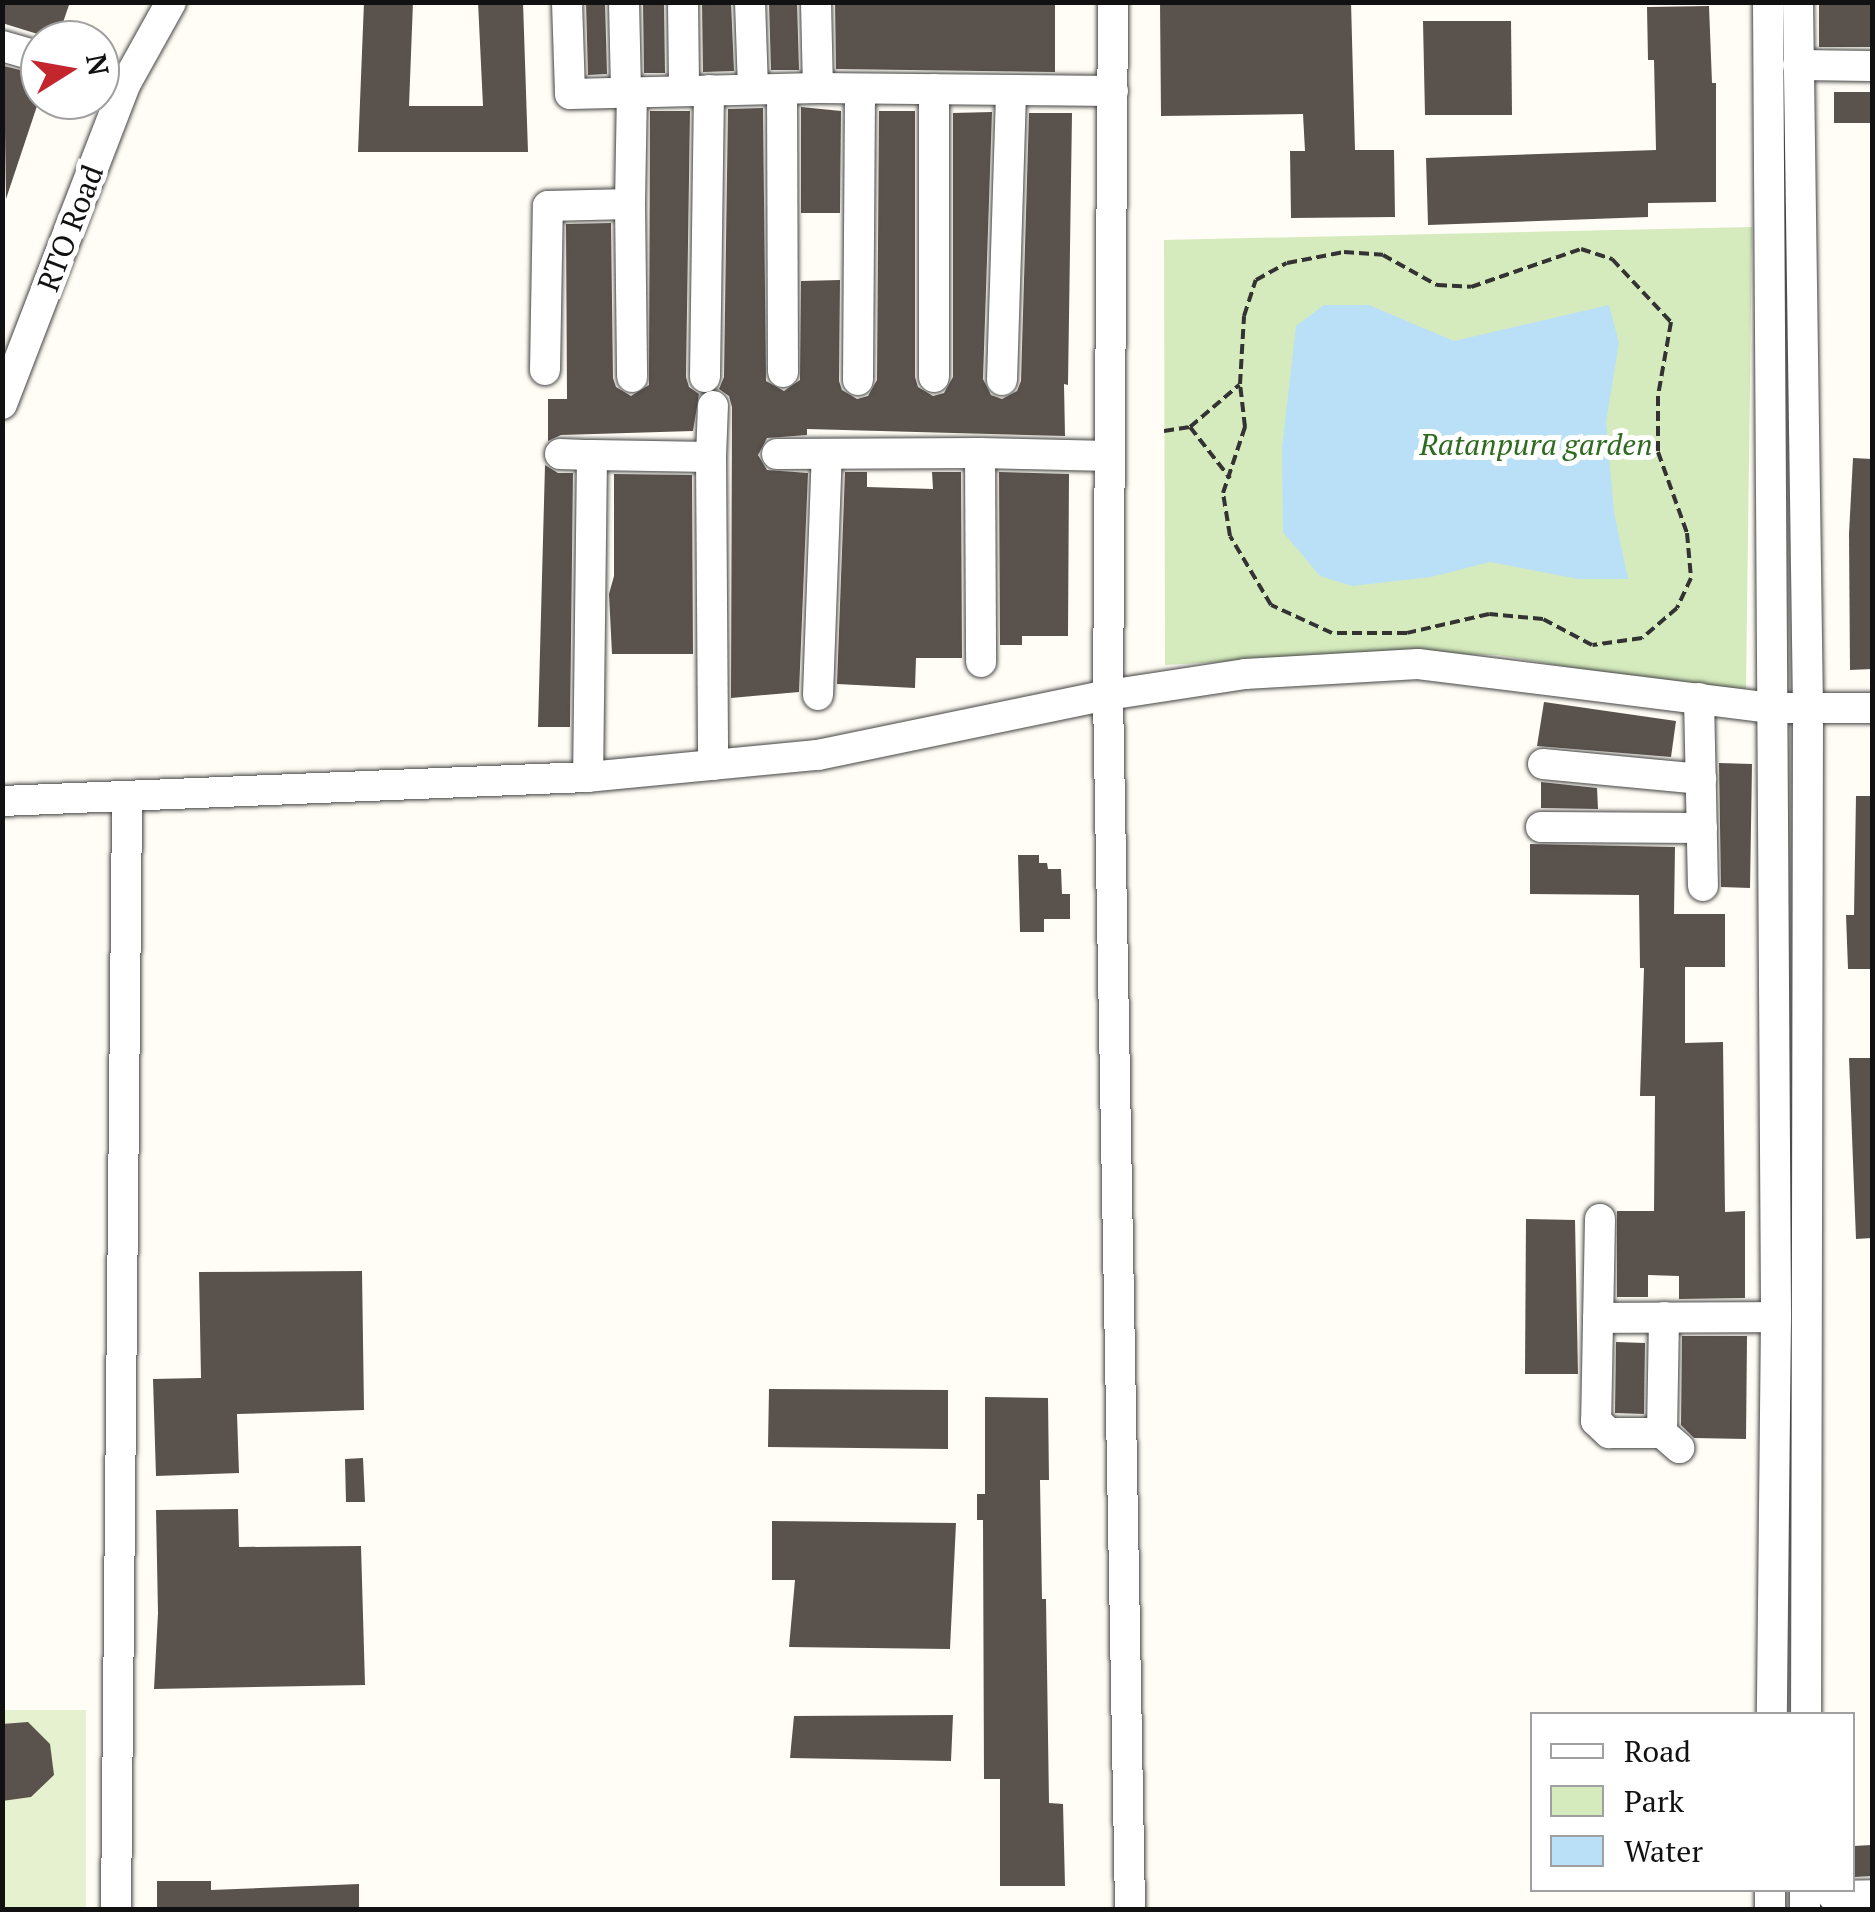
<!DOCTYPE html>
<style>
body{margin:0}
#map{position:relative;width:1875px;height:1912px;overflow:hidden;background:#fffdf5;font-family:"PT Serif",serif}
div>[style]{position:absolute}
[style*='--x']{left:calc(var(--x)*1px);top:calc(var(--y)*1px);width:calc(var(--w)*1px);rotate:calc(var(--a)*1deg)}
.green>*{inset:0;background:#d5ebbd}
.pitch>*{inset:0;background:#e6f2cf}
.water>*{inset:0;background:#b9e0f7}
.building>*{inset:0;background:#5a524d}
.path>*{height:4px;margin-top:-2px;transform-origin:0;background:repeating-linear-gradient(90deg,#333 0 10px,transparent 0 15px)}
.roads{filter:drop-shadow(0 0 2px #444) drop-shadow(0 0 2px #444)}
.minor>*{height:30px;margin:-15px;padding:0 15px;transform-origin:15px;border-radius:15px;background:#fff}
span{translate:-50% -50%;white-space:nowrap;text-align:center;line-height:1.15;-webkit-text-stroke:10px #fff;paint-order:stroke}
.street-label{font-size:30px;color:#111}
.park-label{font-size:30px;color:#2f6b1f;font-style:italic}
.frame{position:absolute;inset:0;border:5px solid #111;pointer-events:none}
.legend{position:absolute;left:1530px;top:1712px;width:325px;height:180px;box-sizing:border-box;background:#fff;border:2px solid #a0a0a0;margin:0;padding:12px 18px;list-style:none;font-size:30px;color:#111}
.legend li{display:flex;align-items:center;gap:20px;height:50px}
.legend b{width:50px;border:2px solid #a0a0a0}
.north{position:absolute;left:20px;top:20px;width:100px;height:100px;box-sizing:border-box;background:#fff;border:2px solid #a0a0a0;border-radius:50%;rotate:79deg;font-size:28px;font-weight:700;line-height:40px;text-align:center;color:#111}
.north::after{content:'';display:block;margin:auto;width:35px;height:45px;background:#c4262e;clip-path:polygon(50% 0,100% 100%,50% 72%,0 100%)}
</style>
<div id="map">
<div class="green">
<div style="clip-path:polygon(1752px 227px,1746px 689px,1653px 682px,1498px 655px,1373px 654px,1165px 665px,1164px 240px)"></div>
</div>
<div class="pitch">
<div style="clip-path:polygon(3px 1710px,86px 1710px,86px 1909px,3px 1910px)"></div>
</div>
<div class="water">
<div style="clip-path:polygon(1324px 305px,1369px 305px,1454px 341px,1609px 305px,1619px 343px,1606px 422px,1614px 512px,1628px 579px,1578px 579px,1490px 562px,1431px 577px,1352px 586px,1320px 576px,1283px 532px,1282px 448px,1296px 326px)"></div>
</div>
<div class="building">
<div style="clip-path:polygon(2px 2px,70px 2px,57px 40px,2px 23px)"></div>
<div style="clip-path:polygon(364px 2px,413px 2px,409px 106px,483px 106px,478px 2px,523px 2px,528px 152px,358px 152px)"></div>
<div style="clip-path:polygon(586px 2px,605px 2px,607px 74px,588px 75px)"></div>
<div style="clip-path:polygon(643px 2px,664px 2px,665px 73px,644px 73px)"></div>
<div style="clip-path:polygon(702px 2px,731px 2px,734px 71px,703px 72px)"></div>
<div style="clip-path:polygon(769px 2px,797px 2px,799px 70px,771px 70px)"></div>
<div style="clip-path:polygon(835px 2px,1055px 2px,1055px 72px,836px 69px)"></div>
<div style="clip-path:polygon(1160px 2px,1351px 2px,1355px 150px,1394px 150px,1395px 217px,1291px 218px,1290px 151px,1305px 151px,1303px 114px,1161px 116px)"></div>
<div style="clip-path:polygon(1819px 2px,1872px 2px,1872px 47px,1819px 47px)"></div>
<div style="clip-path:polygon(1709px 6px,1712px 83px,1716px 83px,1716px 202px,1648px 203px,1648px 217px,1428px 225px,1426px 158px,1656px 150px,1654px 60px,1648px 60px,1647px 7px)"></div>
<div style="clip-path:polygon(1423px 21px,1511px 21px,1512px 115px,1425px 115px)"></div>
<div style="clip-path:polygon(4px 66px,40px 75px,40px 97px,6px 199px)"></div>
<div style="clip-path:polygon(1834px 92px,1872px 92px,1872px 123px,1834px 123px)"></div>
<div style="clip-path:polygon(801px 107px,841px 111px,840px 213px,801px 213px)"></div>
<div style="clip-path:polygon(763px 108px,766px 381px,784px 391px,800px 380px,801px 281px,840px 280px,839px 381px,842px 390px,857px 399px,868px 396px,877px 380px,879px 111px,915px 111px,915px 377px,918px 387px,933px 396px,944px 393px,953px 377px,953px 113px,992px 112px,983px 379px,991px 395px,1002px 399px,1017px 391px,1021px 381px,1029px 113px,1072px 113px,1068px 385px,1064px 384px,1065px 436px,807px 429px,807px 435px,767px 438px,758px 455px,767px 470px,808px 473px,799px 692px,731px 698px,732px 407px,729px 396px,719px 389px,724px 377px,728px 109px)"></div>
<div style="clip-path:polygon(650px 111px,690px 111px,686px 377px,689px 387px,699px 394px,693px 431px,561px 435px,548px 441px,548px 399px,567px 399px,566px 224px,611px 223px,613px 378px,616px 387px,631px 396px,649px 385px)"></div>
<div style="clip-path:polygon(1853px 458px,1872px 459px,1872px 669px,1850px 670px,1849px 534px)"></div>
<div style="clip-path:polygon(545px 465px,558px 473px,573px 473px,570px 727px,538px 727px)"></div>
<div style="clip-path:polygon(845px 472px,867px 472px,867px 487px,933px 489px,932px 472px,961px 472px,962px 658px,916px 658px,915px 688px,837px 684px)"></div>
<div style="clip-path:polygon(999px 472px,1069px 474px,1068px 636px,1022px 636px,1022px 645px,1000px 645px)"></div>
<div style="clip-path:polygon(614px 474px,692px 475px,693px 654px,612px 654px,609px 594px,614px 576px)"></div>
<div style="clip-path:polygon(1544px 702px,1676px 721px,1671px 757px,1537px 746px)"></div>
<div style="clip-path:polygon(1719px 763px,1752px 764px,1750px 888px,1721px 887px)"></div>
<div style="clip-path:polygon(1541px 782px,1597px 788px,1598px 809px,1541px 808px)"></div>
<div style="clip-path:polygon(1856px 796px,1872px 796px,1872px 969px,1848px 969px,1846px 915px,1854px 915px)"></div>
<div style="clip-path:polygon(1530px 844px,1675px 847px,1674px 914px,1725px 914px,1725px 967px,1685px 967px,1685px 1043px,1723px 1042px,1725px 1212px,1745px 1211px,1745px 1298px,1679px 1299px,1679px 1276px,1648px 1275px,1648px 1297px,1617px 1297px,1617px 1211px,1654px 1211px,1655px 1096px,1640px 1096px,1644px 968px,1640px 968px,1639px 895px,1530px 894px)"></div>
<div style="clip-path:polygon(1018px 855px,1039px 855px,1039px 863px,1047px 863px,1048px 869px,1061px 869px,1062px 894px,1070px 894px,1070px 919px,1044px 919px,1044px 932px,1020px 932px)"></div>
<div style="clip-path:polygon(1849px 1058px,1872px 1058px,1872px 1238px,1856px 1239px)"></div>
<div style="clip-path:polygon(1526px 1219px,1575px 1220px,1578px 1374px,1525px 1374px)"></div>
<div style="clip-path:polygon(362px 1271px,364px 1410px,237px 1414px,239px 1473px,156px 1476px,153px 1379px,201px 1378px,199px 1272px)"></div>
<div style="clip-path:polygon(1682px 1336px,1747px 1336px,1746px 1439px,1694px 1438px,1681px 1425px)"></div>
<div style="clip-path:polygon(1616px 1342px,1645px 1343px,1644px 1414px,1615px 1413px)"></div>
<div style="clip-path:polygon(769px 1389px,948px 1390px,948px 1449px,768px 1447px)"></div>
<div style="clip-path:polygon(985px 1397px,1048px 1398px,1049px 1480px,1040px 1480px,1042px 1599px,1046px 1599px,1049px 1803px,1063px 1804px,1065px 1886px,1000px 1886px,1000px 1779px,984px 1779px,983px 1520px,977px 1520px,977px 1494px,985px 1494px)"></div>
<div style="clip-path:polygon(363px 1458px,365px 1502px,346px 1502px,345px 1459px)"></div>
<div style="clip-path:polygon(238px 1509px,239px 1547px,361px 1546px,365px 1685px,154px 1689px,158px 1613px,156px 1510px)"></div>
<div style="clip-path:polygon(772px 1521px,956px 1523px,950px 1649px,789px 1647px,795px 1580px,772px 1580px)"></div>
<div style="clip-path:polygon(953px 1715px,951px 1761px,790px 1758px,794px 1716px)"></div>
<div style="clip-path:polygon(28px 1722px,50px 1744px,54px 1775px,31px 1797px,2px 1801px,2px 1724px)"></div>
<div style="clip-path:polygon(1872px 1845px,1872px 1876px,1854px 1877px,1853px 1846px)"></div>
<div style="clip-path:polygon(157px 1881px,211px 1881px,211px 1890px,359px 1884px,359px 1910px,157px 1910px)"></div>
</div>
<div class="path">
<div style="--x:1581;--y:249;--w:33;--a:18"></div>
<div style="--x:1612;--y:259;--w:86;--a:46.9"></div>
<div style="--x:1671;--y:322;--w:75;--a:100"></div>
<div style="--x:1658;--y:396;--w:56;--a:90"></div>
<div style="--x:1658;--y:452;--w:86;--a:70.3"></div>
<div style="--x:1687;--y:533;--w:45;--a:84.9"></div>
<div style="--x:1691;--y:578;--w:33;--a:115"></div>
<div style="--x:1677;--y:608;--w:46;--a:139.4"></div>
<div style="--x:1642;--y:638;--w:50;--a:172"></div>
<div style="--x:1592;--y:645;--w:55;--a:-152"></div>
<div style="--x:1543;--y:619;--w:54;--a:-174.7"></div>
<div style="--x:1489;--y:614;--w:84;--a:167"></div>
<div style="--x:1407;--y:633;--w:75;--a:180"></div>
<div style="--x:1332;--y:633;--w:67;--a:-155.3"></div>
<div style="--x:1271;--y:605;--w:80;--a:-120.7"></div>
<div style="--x:1230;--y:536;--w:44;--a:-99.2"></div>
<div style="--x:1223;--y:493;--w:70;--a:-71.6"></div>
<div style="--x:1245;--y:427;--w:43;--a:-96.6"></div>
<div style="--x:1240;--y:384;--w:68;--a:-86.6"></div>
<div style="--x:1244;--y:316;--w:38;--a:-72"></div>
<div style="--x:1256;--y:280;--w:35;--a:-29"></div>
<div style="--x:1287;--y:263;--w:58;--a:-10.9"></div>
<div style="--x:1344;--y:252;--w:39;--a:4"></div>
<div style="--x:1383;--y:255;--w:62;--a:29.1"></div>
<div style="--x:1437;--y:285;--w:34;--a:3"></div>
<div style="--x:1471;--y:287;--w:116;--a:-19.1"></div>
<div style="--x:1190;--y:427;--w:65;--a:51.9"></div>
<div style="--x:1164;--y:431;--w:26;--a:-9"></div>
<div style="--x:1190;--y:427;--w:65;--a:-40.6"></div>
</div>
<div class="roads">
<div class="minor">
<div style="--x:567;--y:2;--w:92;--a:88.1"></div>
<div style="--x:570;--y:94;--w:248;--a:-1.4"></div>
<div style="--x:818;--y:88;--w:295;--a:0.6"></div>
<div style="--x:624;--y:2;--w:89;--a:88.7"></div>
<div style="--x:683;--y:2;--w:88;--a:89.3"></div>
<div style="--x:750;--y:2;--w:87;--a:88"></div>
<div style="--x:816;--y:2;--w:86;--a:88.7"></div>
<div style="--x:1113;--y:2;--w:693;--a:90.41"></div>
<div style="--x:1108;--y:695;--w:1215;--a:88.96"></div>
<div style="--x:1768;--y:2;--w:1315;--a:89.65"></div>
<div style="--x:1776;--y:1317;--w:397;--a:90.6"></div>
<div style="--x:1798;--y:2;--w:706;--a:89.19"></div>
<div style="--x:1808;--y:708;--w:1006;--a:90.11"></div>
<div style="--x:2;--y:46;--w:40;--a:16"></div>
<div style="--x:1798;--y:65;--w:74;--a:0.8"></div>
<div style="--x:782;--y:89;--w:283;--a:89.8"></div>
<div style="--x:630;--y:204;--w:173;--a:89.3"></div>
<div style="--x:545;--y:370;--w:164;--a:-89"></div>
<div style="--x:548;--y:206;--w:82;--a:-1.4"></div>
<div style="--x:630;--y:204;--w:113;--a:-89"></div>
<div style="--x:705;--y:377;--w:287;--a:-89.2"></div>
<div style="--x:934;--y:377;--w:288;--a:-90"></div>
<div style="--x:858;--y:380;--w:291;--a:-89.6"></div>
<div style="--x:1002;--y:380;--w:290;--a:-88.2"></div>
<div style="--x:2;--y:404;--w:344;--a:-68.9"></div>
<div style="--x:126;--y:83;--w:93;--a:-60.9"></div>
<div style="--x:980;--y:453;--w:130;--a:1.3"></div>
<div style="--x:560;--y:454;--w:32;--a:2"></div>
<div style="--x:592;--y:455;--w:322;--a:90.7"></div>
<div style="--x:777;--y:454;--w:203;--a:-0.3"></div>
<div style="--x:980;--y:453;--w:209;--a:89.7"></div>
<div style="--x:592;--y:455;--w:119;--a:1"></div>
<div style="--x:711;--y:457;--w:51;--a:-87.8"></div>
<div style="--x:711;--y:457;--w:308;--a:89.6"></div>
<div style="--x:818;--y:695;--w:241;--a:-87.9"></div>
<div style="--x:1699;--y:698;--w:188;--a:88.8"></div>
<div style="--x:1543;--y:764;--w:159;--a:5.4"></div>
<div style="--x:2;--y:801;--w:586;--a:-2.35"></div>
<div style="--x:588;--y:777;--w:231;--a:-5.5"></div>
<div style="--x:818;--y:755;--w:296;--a:-11.7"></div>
<div style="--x:1108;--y:695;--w:139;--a:-8.7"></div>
<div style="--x:1245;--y:674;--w:173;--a:-3.3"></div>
<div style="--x:1418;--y:664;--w:358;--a:7.1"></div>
<div style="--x:1773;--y:708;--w:99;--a:0"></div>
<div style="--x:1541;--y:827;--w:161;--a:0.4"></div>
<div style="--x:1600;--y:1219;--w:202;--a:91.1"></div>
<div style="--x:1596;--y:1421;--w:18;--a:43"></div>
<div style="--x:1609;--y:1433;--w:53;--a:0"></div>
<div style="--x:1662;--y:1433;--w:23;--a:41"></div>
<div style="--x:1598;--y:1318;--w:178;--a:-0.3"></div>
<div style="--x:1662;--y:1433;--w:116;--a:-89"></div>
<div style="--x:1833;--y:1896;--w:39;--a:-1"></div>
<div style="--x:116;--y:1910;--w:1114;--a:-89.43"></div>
<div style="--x:1770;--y:1910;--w:20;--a:-90"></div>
<div style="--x:1805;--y:1910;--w:20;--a:-90"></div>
</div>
</div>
<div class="street-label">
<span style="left:70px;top:228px;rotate:-69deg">RTO Road</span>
</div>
<div class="park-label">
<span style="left:1536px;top:444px">Ratanpura garden</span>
</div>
<div class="frame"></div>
<ul class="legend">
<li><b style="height:12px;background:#fff"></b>Road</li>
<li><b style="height:28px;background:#d5ebbd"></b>Park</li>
<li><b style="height:28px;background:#b9e0f7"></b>Water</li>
</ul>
<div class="north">N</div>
</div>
